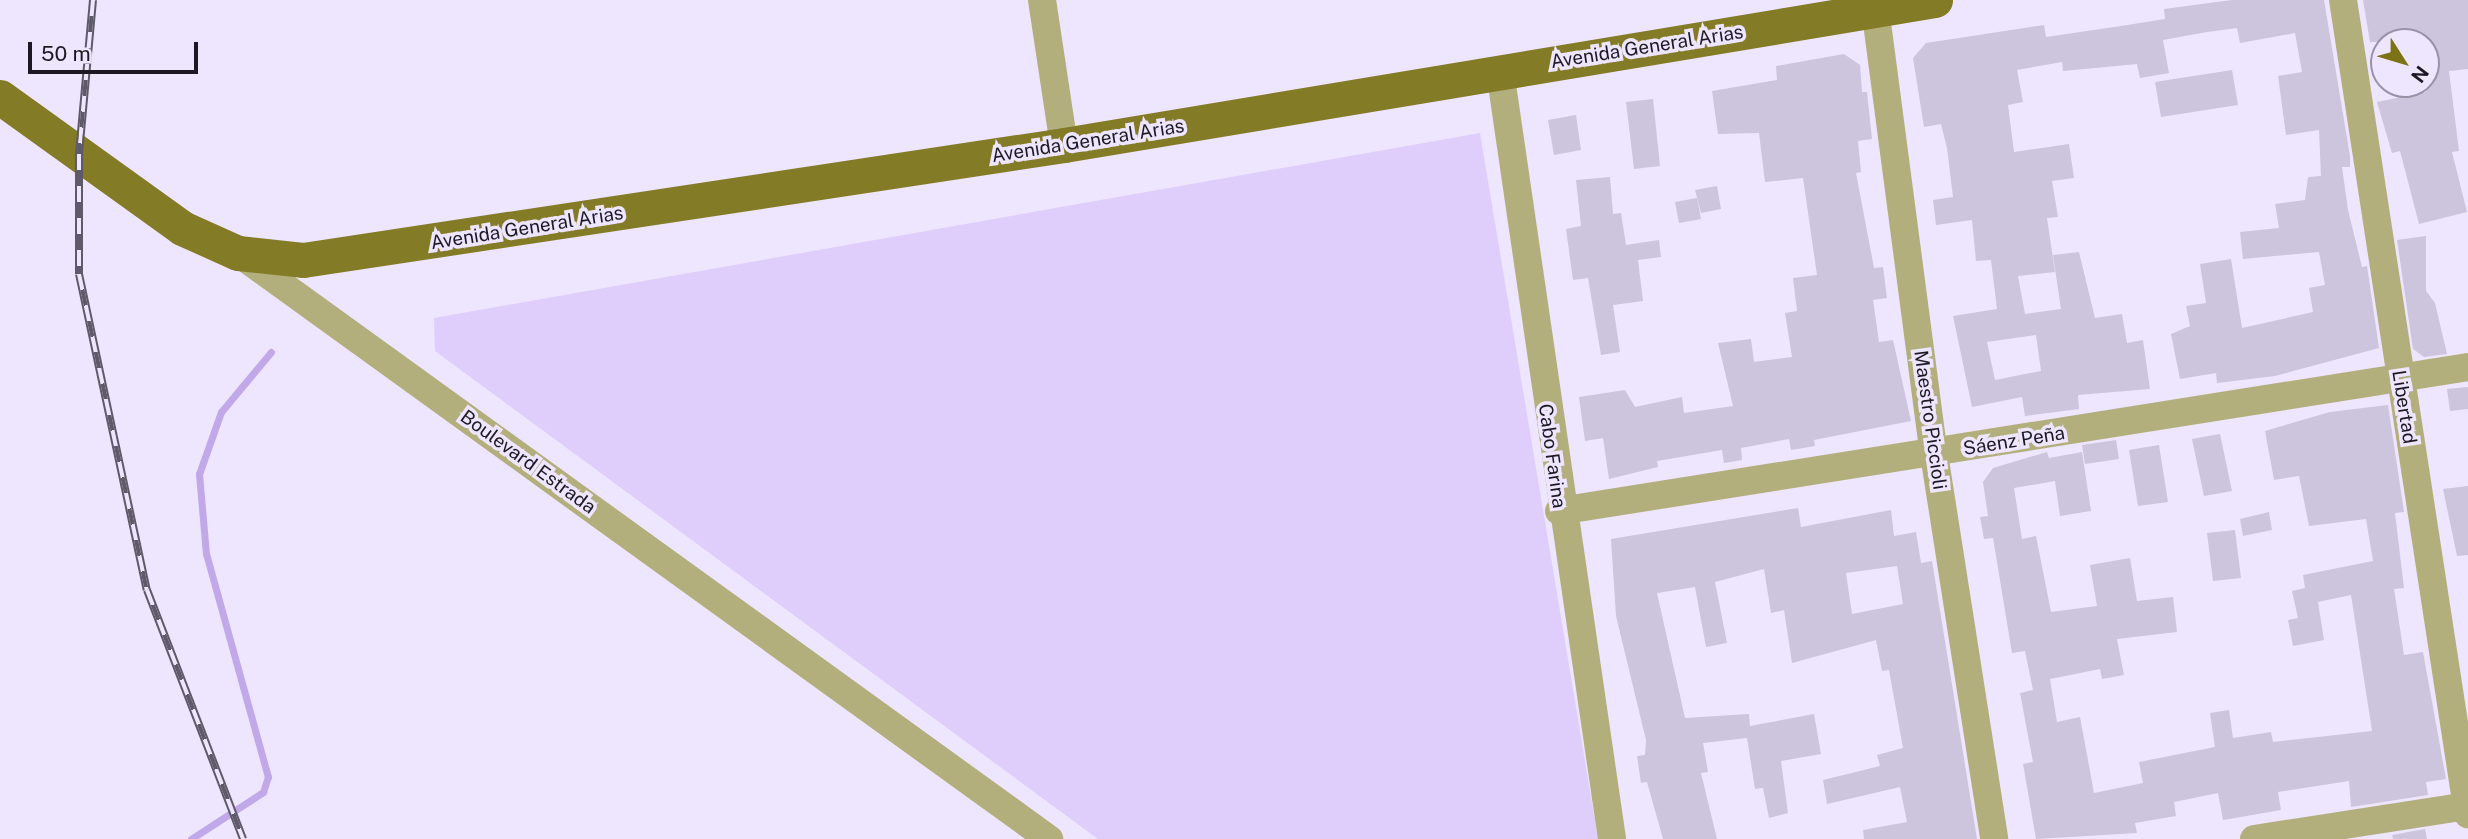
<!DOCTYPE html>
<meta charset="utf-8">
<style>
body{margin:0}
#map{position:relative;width:2468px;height:839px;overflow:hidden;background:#eee5ff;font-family:"Public Sans",sans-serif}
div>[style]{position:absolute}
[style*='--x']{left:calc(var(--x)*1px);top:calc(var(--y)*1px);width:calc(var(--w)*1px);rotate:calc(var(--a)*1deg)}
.green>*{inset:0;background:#dfcdfc}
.stream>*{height:7px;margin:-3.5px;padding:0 3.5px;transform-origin:3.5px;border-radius:3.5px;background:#c1a8e8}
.building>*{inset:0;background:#cdc4dd}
.minor>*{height:28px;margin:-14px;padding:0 14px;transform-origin:14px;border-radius:14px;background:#b3af7c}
.major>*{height:35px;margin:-17.5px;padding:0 17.5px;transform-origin:17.5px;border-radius:17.5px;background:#847b27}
.rail>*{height:8px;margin-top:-4px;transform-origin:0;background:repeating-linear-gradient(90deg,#eee5ff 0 16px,#5f5a69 0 32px);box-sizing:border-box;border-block:2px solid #5f5a69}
span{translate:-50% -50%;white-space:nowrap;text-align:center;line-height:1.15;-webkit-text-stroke:7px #eee5ff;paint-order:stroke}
.street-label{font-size:19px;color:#1c1922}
.north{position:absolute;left:2370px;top:28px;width:70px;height:70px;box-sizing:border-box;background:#eee5ff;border:2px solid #9a93a7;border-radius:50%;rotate:127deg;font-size:19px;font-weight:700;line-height:28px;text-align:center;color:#1c1922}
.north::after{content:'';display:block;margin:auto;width:24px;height:32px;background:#7c7316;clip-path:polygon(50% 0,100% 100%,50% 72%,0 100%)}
.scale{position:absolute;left:28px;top:42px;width:170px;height:32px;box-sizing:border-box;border:4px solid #1c1922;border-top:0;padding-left:9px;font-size:21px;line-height:24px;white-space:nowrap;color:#1c1922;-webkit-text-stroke:5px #eee5ff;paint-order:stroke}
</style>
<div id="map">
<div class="green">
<div style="clip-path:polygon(1480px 133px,1598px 839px,1098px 839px,435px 351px,434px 318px)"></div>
</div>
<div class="stream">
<div style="--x:191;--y:839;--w:86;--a:-33.1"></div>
<div style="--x:263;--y:792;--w:16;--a:-72"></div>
<div style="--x:268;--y:777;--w:231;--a:-105.5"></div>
<div style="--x:206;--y:554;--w:80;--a:-95"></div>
<div style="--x:199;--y:474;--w:66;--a:-70.5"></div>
<div style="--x:221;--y:412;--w:78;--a:-50.2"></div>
</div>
<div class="building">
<div style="clip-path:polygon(evenodd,2232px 0,2324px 0,2350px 156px,2350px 167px,2342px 167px,2348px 210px,2362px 267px,2367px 266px,2379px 348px,2275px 376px,2217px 383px,2216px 373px,2180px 379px,2171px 334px,2190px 326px,2186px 306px,2206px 303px,2200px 264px,2231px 259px,2242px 328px,2313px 312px,2309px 288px,2325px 285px,2319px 252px,2243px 259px,2240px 232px,2279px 228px,2275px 204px,2305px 200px,2308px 177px,2321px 176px,2319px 130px,2286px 135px,2278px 76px,2302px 72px,2295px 33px,2240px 43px,2237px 28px,2207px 32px,2163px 40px,2169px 73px,2140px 78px,2137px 64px,2063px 71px,2062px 62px,2017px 70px,2023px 102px,2008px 105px,2014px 152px,2069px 144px,2074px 178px,2052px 181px,2058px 217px,2047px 218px,2055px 272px,2018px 276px,2025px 314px,2061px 309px,2053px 255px,2079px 252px,2095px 318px,2122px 314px,2127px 343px,2143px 340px,2150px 389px,2078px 395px,2079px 409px,2025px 416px,2022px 397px,1972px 407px,1953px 316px,1997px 309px,1991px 260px,1976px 261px,1972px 220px,1936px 225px,1933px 200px,1953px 197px,1947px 148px,1941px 124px,1924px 127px,1913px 58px,1926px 43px,2044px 25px,2046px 37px,2121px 26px,2165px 19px,2164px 9px,2232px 0,2036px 335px,2041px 371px,1995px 380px,1987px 342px,2036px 335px)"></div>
<div style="clip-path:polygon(2363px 0,2468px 0,2468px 69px,2449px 71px,2459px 151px,2452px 152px,2467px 212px,2419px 224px,2400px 151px,2392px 153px,2377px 102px,2426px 92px,2426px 42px,2370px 42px)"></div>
<div style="clip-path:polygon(1844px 54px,1860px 65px,1862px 92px,1867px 92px,1872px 139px,1858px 141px,1861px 172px,1856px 173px,1874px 268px,1883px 267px,1887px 298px,1873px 300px,1879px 342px,1893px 340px,1911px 421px,1814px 440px,1815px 446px,1791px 450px,1789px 439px,1741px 448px,1742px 460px,1724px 463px,1722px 450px,1657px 461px,1658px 467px,1609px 479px,1603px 438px,1585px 441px,1579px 397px,1625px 390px,1635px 407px,1682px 397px,1684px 413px,1733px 406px,1718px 343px,1751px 339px,1754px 362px,1792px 357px,1785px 313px,1797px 311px,1793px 278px,1817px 275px,1803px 178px,1765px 182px,1759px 133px,1718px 134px,1712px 91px,1777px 80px,1776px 66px)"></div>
<div style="clip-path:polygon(2232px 70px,2238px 105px,2161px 117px,2155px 82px)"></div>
<div style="clip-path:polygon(1653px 99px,1660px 166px,1634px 169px,1626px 102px)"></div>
<div style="clip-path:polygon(1576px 115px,1581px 150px,1554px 155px,1548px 120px)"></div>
<div style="clip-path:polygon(1610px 177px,1613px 214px,1621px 213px,1626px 245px,1659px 240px,1661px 257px,1638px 260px,1643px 301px,1613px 305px,1620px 352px,1601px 355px,1588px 278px,1573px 280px,1566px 229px,1581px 226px,1576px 180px)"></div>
<div style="clip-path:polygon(1717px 186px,1721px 209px,1701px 213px,1695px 190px)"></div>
<div style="clip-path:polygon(1697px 198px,1701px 219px,1679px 223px,1675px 202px)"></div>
<div style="clip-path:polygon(2426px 236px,2426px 291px,2435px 303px,2447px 354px,2424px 357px,2413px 349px,2397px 240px)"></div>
<div style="clip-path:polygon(2468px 387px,2468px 409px,2450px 411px,2447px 389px)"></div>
<div style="clip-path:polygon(2388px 405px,2404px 512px,2395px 513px,2404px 588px,2394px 589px,2404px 655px,2423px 652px,2446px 779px,2426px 782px,2428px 795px,2351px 807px,2349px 781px,2278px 792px,2281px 810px,2223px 820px,2218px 793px,2174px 802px,2176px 816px,2135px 823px,2137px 833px,2036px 839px,2023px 764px,2033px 762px,2020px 693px,2033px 690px,2025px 651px,2012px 653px,1993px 538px,1984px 539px,1980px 517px,1988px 516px,1983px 482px,1993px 468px,2047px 452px,2049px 458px,2082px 452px,2091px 511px,2060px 516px,2055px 481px,2014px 488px,2022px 539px,2036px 536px,2051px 612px,2097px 606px,2090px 565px,2130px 558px,2137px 601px,2173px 597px,2177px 632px,2117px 639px,2124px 675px,2102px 679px,2100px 669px,2050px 679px,2057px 722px,2080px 717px,2094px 793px,2143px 783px,2139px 762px,2215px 747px,2210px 713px,2229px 710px,2233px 738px,2271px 732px,2273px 742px,2372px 731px,2351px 595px,2318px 602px,2324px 640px,2293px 646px,2288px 620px,2298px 618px,2292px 591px,2305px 588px,2303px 575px,2373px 561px,2366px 519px,2309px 526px,2299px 476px,2274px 480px,2265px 431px,2330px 412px)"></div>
<div style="clip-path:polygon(2220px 434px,2232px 491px,2204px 496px,2192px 439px)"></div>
<div style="clip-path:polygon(2116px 440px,2119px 459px,2085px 464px,2082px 445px)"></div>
<div style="clip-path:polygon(2159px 445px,2168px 502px,2138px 506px,2129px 450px)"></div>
<div style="clip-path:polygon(2468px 486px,2468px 555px,2457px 556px,2443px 489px)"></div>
<div style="clip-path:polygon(evenodd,1798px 508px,1801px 527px,1891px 510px,1894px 536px,1916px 532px,1921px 563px,1932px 561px,1977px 839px,1864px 839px,1863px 830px,1907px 822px,1900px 787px,1827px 804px,1823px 780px,1880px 766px,1877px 755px,1903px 748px,1889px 670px,1882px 671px,1876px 640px,1792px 663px,1784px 610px,1771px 613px,1764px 569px,1715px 582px,1727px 643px,1706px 647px,1695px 587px,1657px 593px,1685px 718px,1749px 714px,1750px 726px,1814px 714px,1821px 754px,1781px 761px,1788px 813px,1769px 818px,1763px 788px,1755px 789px,1747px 738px,1703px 743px,1708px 772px,1701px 773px,1717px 839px,1663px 839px,1647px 782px,1641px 783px,1637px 756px,1645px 755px,1646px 740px,1616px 616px,1611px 539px,1798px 508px,1897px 566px,1903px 604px,1852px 614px,1846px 573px,1897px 566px)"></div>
<div style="clip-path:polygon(2269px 512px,2272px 530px,2243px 536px,2240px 519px)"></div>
<div style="clip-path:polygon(2235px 530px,2241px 578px,2213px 581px,2207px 533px)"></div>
<div style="clip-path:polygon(2425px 829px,2427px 839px,2393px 839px,2392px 835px)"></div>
</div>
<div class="minor">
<div style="--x:1042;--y:0;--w:147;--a:81.4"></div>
<div style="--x:1874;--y:0;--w:458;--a:82.5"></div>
<div style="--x:1934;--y:454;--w:390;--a:81.1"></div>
<div style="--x:2343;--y:0;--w:824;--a:81.27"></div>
<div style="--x:1500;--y:71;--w:776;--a:81.7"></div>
<div style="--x:238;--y:253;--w:1001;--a:35.85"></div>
<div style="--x:1559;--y:511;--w:920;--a:-9"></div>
<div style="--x:2254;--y:839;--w:217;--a:-8.8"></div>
</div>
<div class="major">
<div style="--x:0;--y:97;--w:224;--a:35.7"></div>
<div style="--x:182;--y:228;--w:61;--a:24.1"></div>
<div style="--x:238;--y:253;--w:65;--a:6.1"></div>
<div style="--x:303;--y:260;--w:770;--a:-8.59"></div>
<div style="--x:1064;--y:145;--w:883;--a:-9.45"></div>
</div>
<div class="rail">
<div style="--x:93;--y:0;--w:155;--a:95.2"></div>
<div style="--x:79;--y:154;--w:120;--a:90"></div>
<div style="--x:79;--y:274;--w:323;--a:77.9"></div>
<div style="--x:147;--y:590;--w:267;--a:68.9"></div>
</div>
<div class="street-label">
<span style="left:1647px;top:47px;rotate:-9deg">Avenida General Arias</span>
<span style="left:1088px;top:141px;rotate:-9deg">Avenida General Arias</span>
<span style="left:527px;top:228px;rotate:-9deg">Avenida General Arias</span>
<span style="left:2404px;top:407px;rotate:81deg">Libertad</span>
<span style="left:1930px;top:420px;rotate:82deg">Maestro Piccioli</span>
<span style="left:2014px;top:441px;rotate:-9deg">Sáenz Peña</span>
<span style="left:1552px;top:456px;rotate:82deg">Cabo Farina</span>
<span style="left:528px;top:462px;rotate:36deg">Boulevard Estrada</span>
</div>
<div class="north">N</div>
<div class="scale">50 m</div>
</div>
